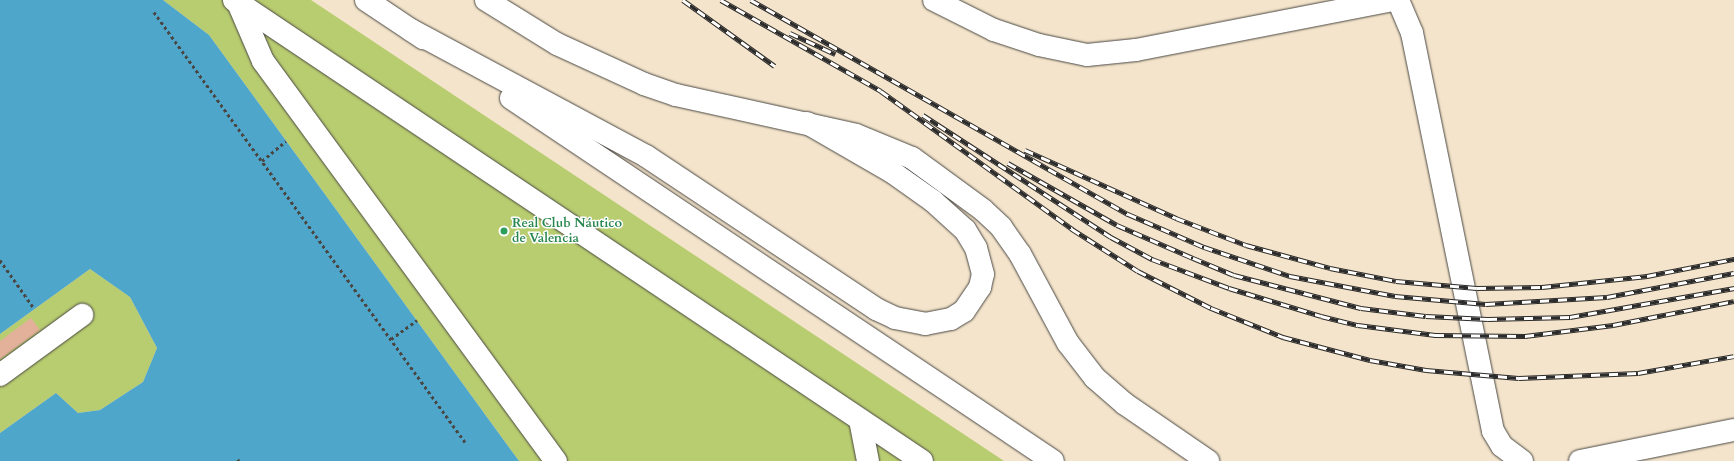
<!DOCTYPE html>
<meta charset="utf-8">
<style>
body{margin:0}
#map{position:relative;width:1734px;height:461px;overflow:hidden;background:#f4e4cb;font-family:Cardo,serif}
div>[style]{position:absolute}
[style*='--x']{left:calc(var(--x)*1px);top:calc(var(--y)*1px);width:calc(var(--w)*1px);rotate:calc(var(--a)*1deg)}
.green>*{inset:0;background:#b8cc70}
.water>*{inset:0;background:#4ea6cb}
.building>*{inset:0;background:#e3b09a}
.path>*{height:2.5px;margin-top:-1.25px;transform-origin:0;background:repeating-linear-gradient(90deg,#494743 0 3px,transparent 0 6px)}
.roads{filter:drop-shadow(0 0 1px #494743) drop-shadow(0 0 1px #494743)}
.minor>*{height:22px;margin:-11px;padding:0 11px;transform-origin:11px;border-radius:11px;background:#fff}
.rail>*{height:4.5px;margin-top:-2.25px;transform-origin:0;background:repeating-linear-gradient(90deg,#fff 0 9px,#2b2b2b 0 18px);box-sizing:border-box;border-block:1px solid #2b2b2b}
.dots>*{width:11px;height:11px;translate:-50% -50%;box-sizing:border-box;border:2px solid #fff;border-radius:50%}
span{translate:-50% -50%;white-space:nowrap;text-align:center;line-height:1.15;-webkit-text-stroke:3px #fff;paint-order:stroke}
.leisure-label{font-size:13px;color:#27864d;font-weight:700}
.left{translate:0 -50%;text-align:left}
</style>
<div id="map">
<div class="green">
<div style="clip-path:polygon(163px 0,311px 0,1004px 461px,519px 461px,209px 35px)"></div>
<div style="clip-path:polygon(90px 269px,130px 297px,157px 348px,143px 382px,100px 410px,78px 413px,56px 393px,0 433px,0 334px)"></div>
</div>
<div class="water">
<div style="clip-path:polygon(0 0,163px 0,209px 35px,519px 461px,0 461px,0 433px,56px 393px,78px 413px,100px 410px,143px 382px,157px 348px,130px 297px,90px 269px,0 334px)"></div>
</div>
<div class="building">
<div style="clip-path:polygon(31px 318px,40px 330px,0 359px,0 341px)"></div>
</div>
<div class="path">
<div style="--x:154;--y:12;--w:531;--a:54.12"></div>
<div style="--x:262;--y:161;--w:31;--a:-40"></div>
<div style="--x:0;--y:260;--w:59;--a:54.7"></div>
<div style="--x:391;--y:339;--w:32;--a:-36"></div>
<div style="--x:238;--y:459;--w:2;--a:63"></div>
</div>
<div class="roads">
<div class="minor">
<div style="--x:234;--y:0;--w:828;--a:33.82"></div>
<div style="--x:366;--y:0;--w:69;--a:33.7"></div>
<div style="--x:486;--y:0;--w:84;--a:31.8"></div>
<div style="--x:557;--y:44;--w:96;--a:24.7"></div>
<div style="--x:644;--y:84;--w:34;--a:19"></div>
<div style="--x:676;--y:95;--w:184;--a:12.5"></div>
<div style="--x:856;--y:135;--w:61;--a:22.3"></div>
<div style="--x:912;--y:158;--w:88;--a:36.2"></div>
<div style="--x:983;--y:210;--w:25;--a:43"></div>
<div style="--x:1001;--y:227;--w:33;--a:55"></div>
<div style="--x:1020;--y:254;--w:101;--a:61.7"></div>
<div style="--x:1068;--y:343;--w:44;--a:52.4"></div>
<div style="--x:1095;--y:378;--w:40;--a:41"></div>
<div style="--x:1125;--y:404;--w:101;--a:34.5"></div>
<div style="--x:934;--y:0;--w:67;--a:26.6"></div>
<div style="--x:994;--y:30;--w:47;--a:18.4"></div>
<div style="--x:1039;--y:45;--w:49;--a:11.8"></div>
<div style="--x:1087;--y:55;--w:49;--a:-5.8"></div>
<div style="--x:1136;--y:50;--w:262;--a:-11"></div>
<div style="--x:1398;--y:0;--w:36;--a:67"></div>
<div style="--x:1412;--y:33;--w:406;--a:78.5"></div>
<div style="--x:1493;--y:431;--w:17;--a:59"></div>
<div style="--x:1502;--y:446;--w:25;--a:37"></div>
<div style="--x:238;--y:3;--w:63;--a:66.7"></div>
<div style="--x:263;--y:61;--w:496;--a:53.8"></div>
<div style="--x:411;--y:30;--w:267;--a:28.2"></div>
<div style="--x:646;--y:156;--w:276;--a:33.6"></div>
<div style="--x:876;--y:309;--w:21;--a:25"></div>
<div style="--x:895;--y:318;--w:31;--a:11"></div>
<div style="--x:925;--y:324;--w:26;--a:-11"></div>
<div style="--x:951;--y:319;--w:15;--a:-32"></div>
<div style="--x:964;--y:311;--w:29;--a:-56"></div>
<div style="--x:980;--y:287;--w:13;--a:-77"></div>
<div style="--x:983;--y:274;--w:27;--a:-105"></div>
<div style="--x:976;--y:248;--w:21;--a:-121"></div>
<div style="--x:965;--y:230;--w:43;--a:-137.8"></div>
<div style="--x:933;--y:201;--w:50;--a:-144.7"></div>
<div style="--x:892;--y:172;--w:98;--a:-150"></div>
<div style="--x:511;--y:98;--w:652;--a:33.81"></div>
<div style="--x:0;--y:375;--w:102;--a:-36.2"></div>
<div style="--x:860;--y:420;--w:42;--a:79"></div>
<div style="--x:1580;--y:461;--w:157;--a:-11.4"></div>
</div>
</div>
<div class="rail">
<div style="--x:683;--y:0;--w:113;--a:35.7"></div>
<div style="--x:721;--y:0;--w:184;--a:29.6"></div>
<div style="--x:881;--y:91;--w:236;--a:35.8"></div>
<div style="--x:1072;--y:229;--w:78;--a:32.5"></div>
<div style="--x:1138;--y:271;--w:82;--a:26.9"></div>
<div style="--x:1211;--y:308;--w:78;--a:21.9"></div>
<div style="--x:1283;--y:337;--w:90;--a:14.8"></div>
<div style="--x:1370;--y:360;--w:57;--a:10.1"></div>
<div style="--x:1426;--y:370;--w:93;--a:4.9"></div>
<div style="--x:1519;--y:378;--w:119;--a:-2.4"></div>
<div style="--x:1638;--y:373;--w:97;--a:-10"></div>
<div style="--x:751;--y:0;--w:434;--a:29.6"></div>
<div style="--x:1128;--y:214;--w:83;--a:23.5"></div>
<div style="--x:1204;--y:247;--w:91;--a:18.6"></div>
<div style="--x:1290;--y:276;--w:107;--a:10.8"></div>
<div style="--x:1395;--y:296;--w:91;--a:5"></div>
<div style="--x:1486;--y:304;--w:121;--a:-3.3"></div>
<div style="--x:1607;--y:297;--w:129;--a:-10.7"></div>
<div style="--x:790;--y:33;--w:50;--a:25"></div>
<div style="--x:923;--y:115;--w:224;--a:33"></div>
<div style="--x:1111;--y:237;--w:47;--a:28.2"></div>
<div style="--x:1152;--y:259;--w:82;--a:20.6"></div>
<div style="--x:1229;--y:288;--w:96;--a:16.9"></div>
<div style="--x:1321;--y:316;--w:38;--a:14"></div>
<div style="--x:1358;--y:325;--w:78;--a:7.4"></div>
<div style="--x:1435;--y:335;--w:90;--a:0.6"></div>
<div style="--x:1525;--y:336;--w:89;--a:-7.1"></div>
<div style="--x:1613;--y:325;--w:123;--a:-11.2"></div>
<div style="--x:1025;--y:150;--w:166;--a:24.2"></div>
<div style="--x:1176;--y:218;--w:75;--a:21.1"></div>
<div style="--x:1246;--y:245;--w:87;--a:15.3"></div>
<div style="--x:1330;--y:268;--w:67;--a:11.1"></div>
<div style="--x:1396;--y:281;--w:81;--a:4.9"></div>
<div style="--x:1477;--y:288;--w:65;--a:-0.9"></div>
<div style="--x:1542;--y:287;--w:106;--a:-6"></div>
<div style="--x:1647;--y:276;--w:89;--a:-11.1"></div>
<div style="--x:1008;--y:163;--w:125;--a:29.6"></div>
<div style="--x:1117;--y:225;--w:83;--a:23.5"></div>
<div style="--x:1193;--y:258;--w:44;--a:22.5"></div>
<div style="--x:1234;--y:275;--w:131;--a:14.6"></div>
<div style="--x:1361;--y:308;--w:65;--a:7"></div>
<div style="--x:1426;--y:316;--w:62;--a:2.8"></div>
<div style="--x:1488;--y:319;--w:82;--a:-1.4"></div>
<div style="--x:1570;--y:317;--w:167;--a:-10"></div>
</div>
<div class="dots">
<div style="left:504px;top:231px;background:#2e9e5b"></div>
</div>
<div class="leisure-label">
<span class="left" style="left:512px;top:231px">Real Club Náutico<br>de Valencia</span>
</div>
</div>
